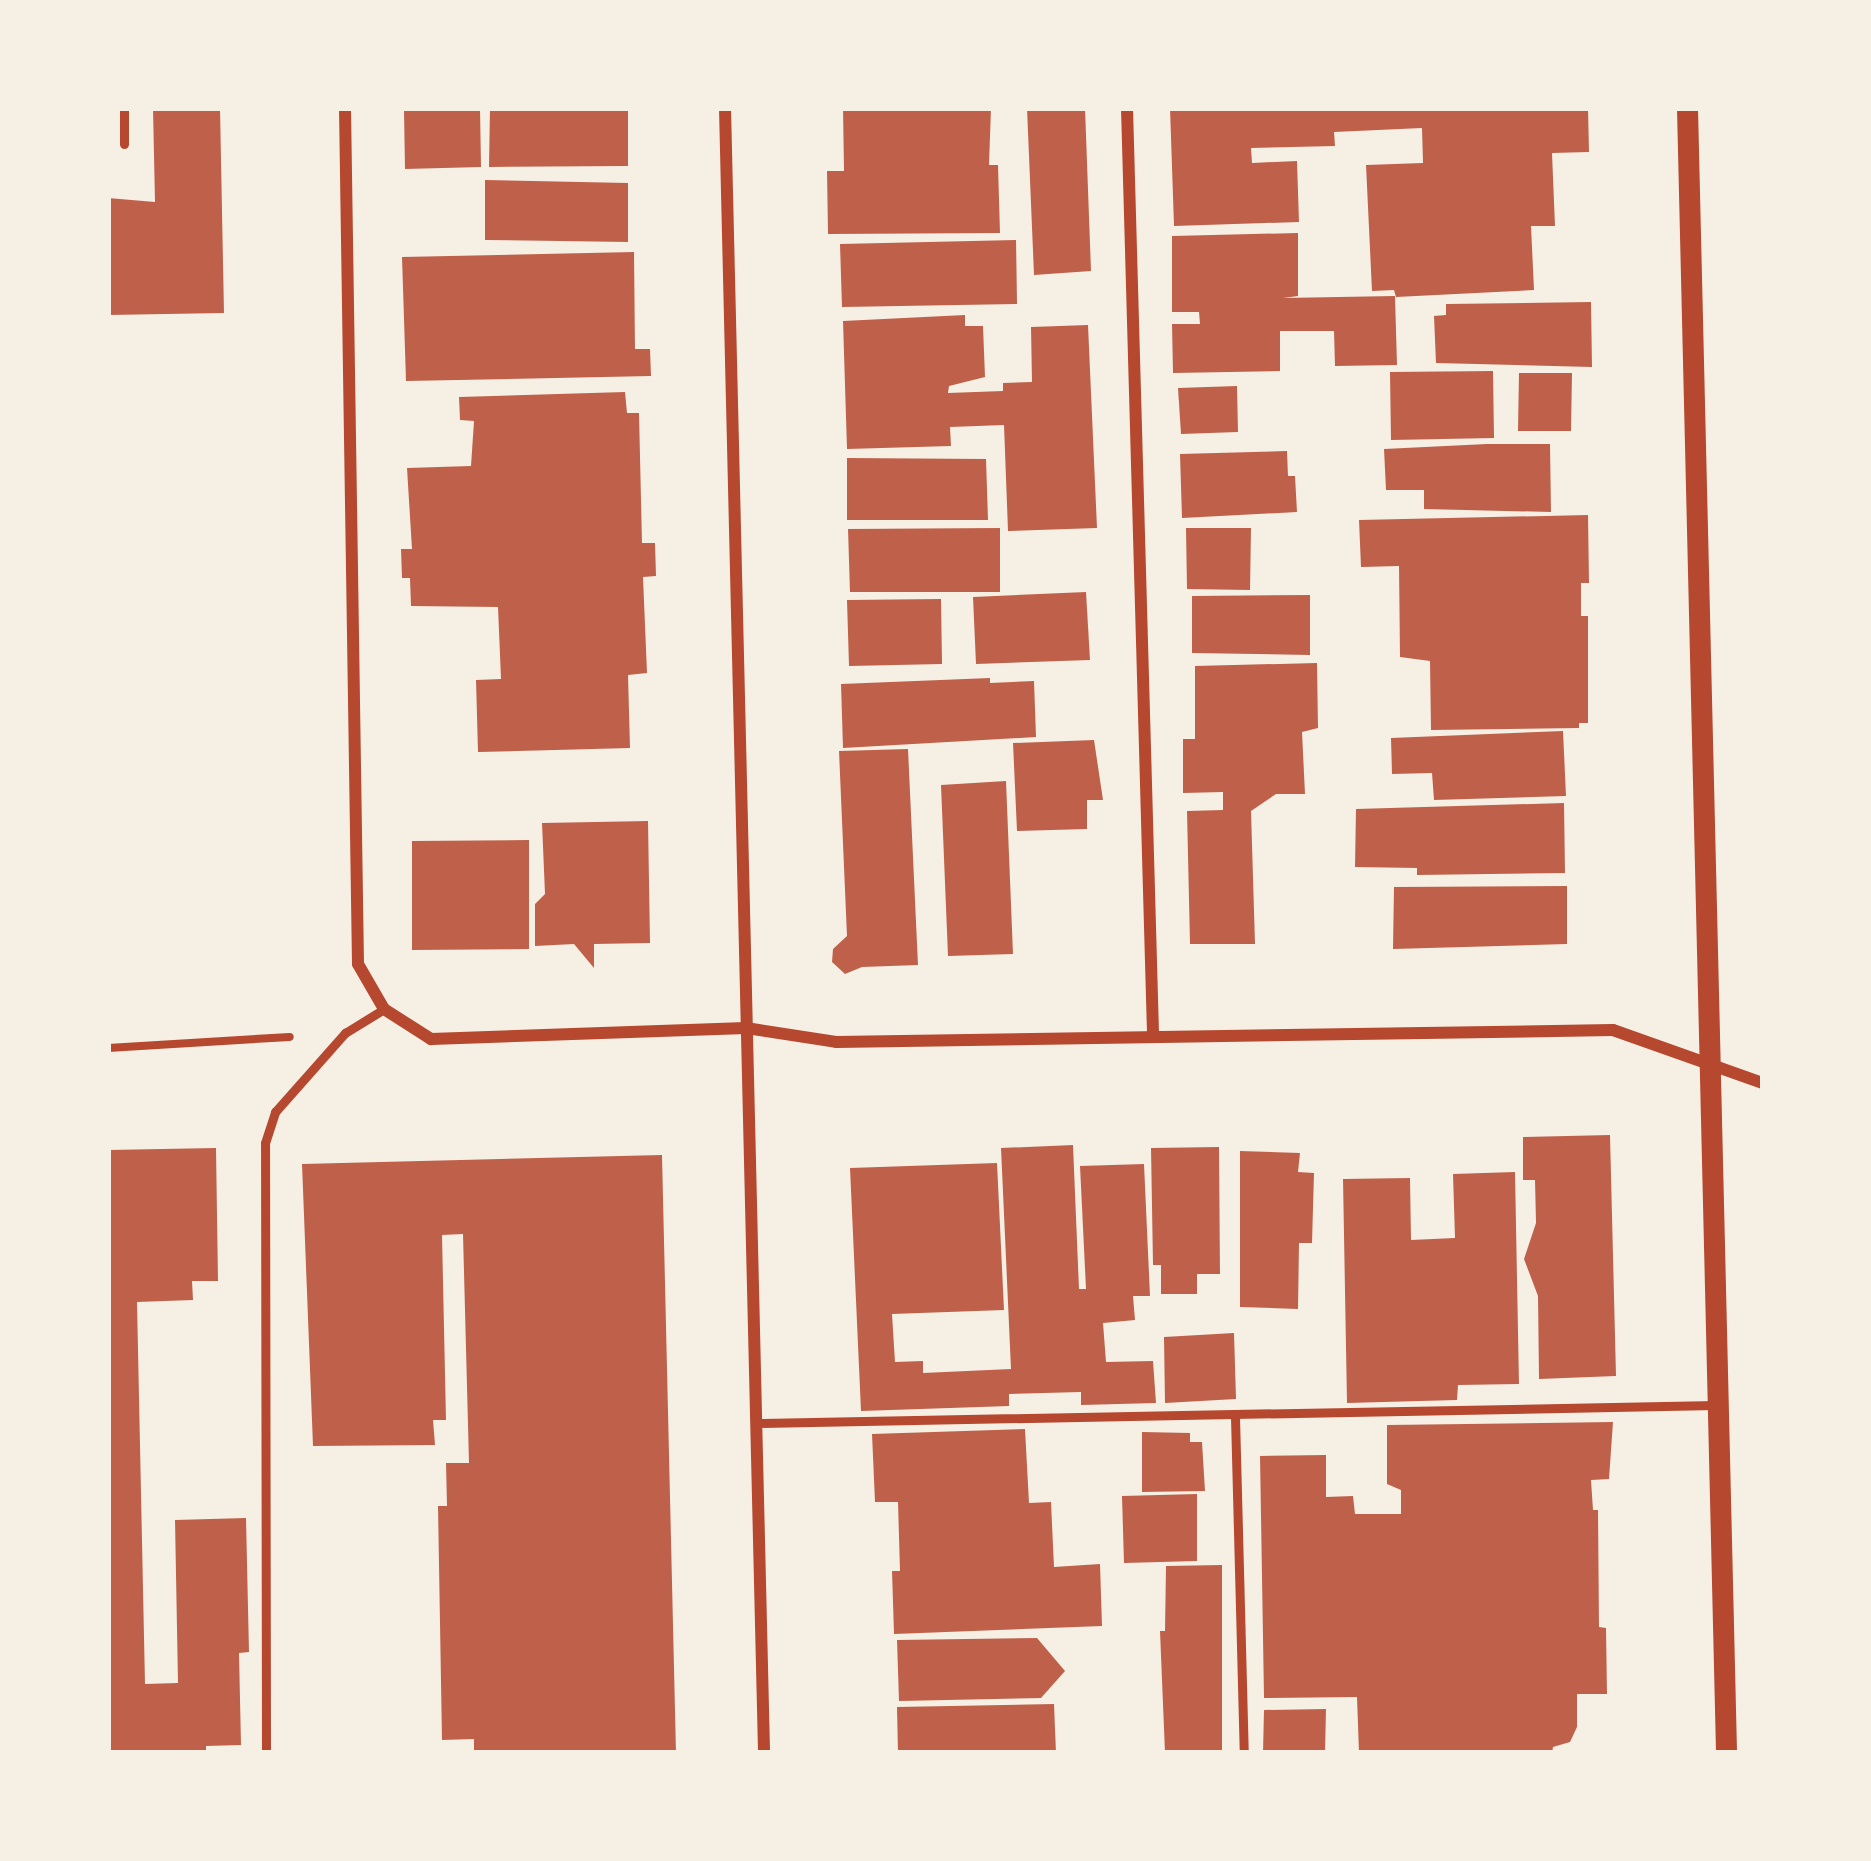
<!DOCTYPE html>
<style>
body{margin:0}
#map{position:relative;width:1871px;height:1861px;overflow:hidden;background:#f6efe4;font-family:Rubik,sans-serif}
div>[style]{position:absolute}
[style*='--x']{left:calc(var(--x)*1px);top:calc(var(--y)*1px);width:calc(var(--w)*1px);rotate:calc(var(--a)*1deg)}
.building>*{inset:0;background:#bf614a}
.path>*{height:8px;margin:-4px;padding:0 4px;transform-origin:4px;border-radius:4px;background:#b5482f}
.service>*{height:9px;margin:-4.5px;padding:0 4.5px;transform-origin:4.5px;border-radius:4.5px;background:#b5482f}
.minor>*{height:12px;margin:-6px;padding:0 6px;transform-origin:6px;border-radius:6px;background:#b5482f}
.tertiary>*{height:21px;margin:-10.5px;padding:0 10.5px;transform-origin:10.5px;border-radius:10.5px;background:#b5482f}
span{translate:-50% -50%;white-space:nowrap;text-align:center;line-height:1.15;-webkit-text-stroke:10px #f6efe4;paint-order:stroke}
.frame{position:absolute;inset:0;border:111px solid #f6efe4;pointer-events:none}
</style>
<div id="map">
<div class="building">
<div style="clip-path:polygon(153px 108px,220px 108px,224px 313px,108px 315px,108px 198px,155px 202px)"></div>
<div style="clip-path:polygon(480px 108px,481px 167px,405px 169px,404px 110px)"></div>
<div style="clip-path:polygon(490px 108px,628px 108px,628px 166px,489px 167px)"></div>
<div style="clip-path:polygon(843px 108px,991px 108px,989px 165px,998px 165px,1000px 233px,828px 234px,827px 171px,844px 171px)"></div>
<div style="clip-path:polygon(1027px 108px,1085px 108px,1091px 271px,1034px 275px)"></div>
<div style="clip-path:polygon(1170px 108px,1588px 108px,1589px 152px,1552px 153px,1555px 226px,1531px 226px,1534px 290px,1396px 297px,1394px 290px,1372px 291px,1366px 165px,1423px 163px,1422px 128px,1334px 132px,1335px 146px,1251px 148px,1252px 163px,1297px 161px,1299px 222px,1174px 226px)"></div>
<div style="clip-path:polygon(485px 180px,628px 183px,628px 242px,485px 240px)"></div>
<div style="clip-path:polygon(1298px 233px,1298px 296px,1283px 298px,1395px 296px,1397px 365px,1335px 366px,1334px 331px,1280px 331px,1280px 371px,1173px 373px,1172px 324px,1200px 324px,1199px 312px,1172px 312px,1172px 236px)"></div>
<div style="clip-path:polygon(1016px 240px,1017px 304px,842px 307px,840px 244px)"></div>
<div style="clip-path:polygon(634px 252px,635px 349px,650px 349px,651px 376px,406px 381px,402px 257px)"></div>
<div style="clip-path:polygon(1591px 302px,1592px 367px,1436px 363px,1434px 316px,1446px 315px,1446px 304px)"></div>
<div style="clip-path:polygon(965px 315px,965px 326px,983px 326px,985px 377px,949px 386px,948px 393px,1003px 391px,1003px 383px,1032px 382px,1031px 327px,1088px 325px,1097px 528px,1008px 531px,1004px 425px,950px 427px,951px 446px,847px 449px,843px 321px)"></div>
<div style="clip-path:polygon(1493px 371px,1494px 438px,1391px 440px,1390px 372px)"></div>
<div style="clip-path:polygon(1519px 373px,1572px 373px,1571px 431px,1518px 431px)"></div>
<div style="clip-path:polygon(1237px 386px,1238px 432px,1181px 434px,1178px 388px)"></div>
<div style="clip-path:polygon(625px 392px,627px 413px,639px 413px,642px 543px,655px 543px,656px 576px,643px 577px,647px 673px,628px 675px,630px 748px,478px 752px,476px 680px,501px 679px,498px 607px,411px 606px,410px 578px,402px 578px,401px 549px,412px 549px,407px 468px,471px 466px,474px 421px,460px 420px,459px 397px)"></div>
<div style="clip-path:polygon(1487px 444px,1550px 444px,1551px 512px,1424px 509px,1424px 490px,1386px 490px,1384px 449px)"></div>
<div style="clip-path:polygon(1287px 451px,1288px 476px,1295px 476px,1297px 512px,1182px 518px,1180px 454px)"></div>
<div style="clip-path:polygon(847px 458px,986px 459px,988px 520px,847px 520px)"></div>
<div style="clip-path:polygon(1588px 515px,1589px 583px,1581px 583px,1581px 616px,1588px 616px,1588px 723px,1579px 723px,1579px 728px,1431px 730px,1430px 661px,1400px 657px,1399px 566px,1361px 567px,1359px 520px)"></div>
<div style="clip-path:polygon(1000px 528px,1000px 592px,850px 592px,848px 529px)"></div>
<div style="clip-path:polygon(1186px 528px,1251px 528px,1250px 590px,1187px 589px)"></div>
<div style="clip-path:polygon(1086px 592px,1090px 660px,976px 664px,973px 597px)"></div>
<div style="clip-path:polygon(1310px 595px,1310px 655px,1192px 653px,1192px 596px)"></div>
<div style="clip-path:polygon(941px 599px,942px 664px,849px 666px,847px 600px)"></div>
<div style="clip-path:polygon(1317px 663px,1318px 728px,1302px 732px,1305px 794px,1276px 794px,1251px 811px,1255px 944px,1190px 944px,1187px 811px,1223px 810px,1223px 792px,1183px 793px,1183px 739px,1195px 739px,1195px 666px)"></div>
<div style="clip-path:polygon(990px 678px,990px 683px,1034px 681px,1036px 737px,843px 748px,841px 684px)"></div>
<div style="clip-path:polygon(1563px 731px,1566px 796px,1434px 800px,1432px 773px,1392px 774px,1391px 738px)"></div>
<div style="clip-path:polygon(1094px 740px,1103px 800px,1087px 800px,1087px 829px,1017px 831px,1013px 743px)"></div>
<div style="clip-path:polygon(908px 749px,918px 965px,862px 967px,845px 974px,832px 962px,833px 949px,847px 936px,839px 751px)"></div>
<div style="clip-path:polygon(1006px 781px,1013px 954px,948px 956px,941px 785px)"></div>
<div style="clip-path:polygon(1564px 803px,1565px 873px,1417px 875px,1417px 868px,1355px 867px,1356px 809px)"></div>
<div style="clip-path:polygon(648px 821px,650px 943px,594px 944px,594px 968px,574px 944px,535px 946px,535px 904px,545px 894px,542px 823px)"></div>
<div style="clip-path:polygon(529px 840px,529px 949px,412px 950px,412px 841px)"></div>
<div style="clip-path:polygon(1567px 886px,1567px 944px,1393px 949px,1394px 887px)"></div>
<div style="clip-path:polygon(1610px 1135px,1616px 1376px,1539px 1379px,1538px 1296px,1524px 1259px,1536px 1223px,1535px 1180px,1523px 1180px,1523px 1137px)"></div>
<div style="clip-path:polygon(1073px 1145px,1079px 1289px,1086px 1289px,1080px 1166px,1144px 1164px,1150px 1296px,1133px 1296px,1135px 1320px,1103px 1323px,1106px 1362px,1153px 1361px,1156px 1403px,1081px 1405px,1081px 1392px,1009px 1394px,1009px 1406px,861px 1411px,850px 1168px,997px 1163px,1004px 1310px,892px 1314px,895px 1362px,923px 1361px,923px 1373px,1011px 1369px,1001px 1148px)"></div>
<div style="clip-path:polygon(1219px 1147px,1220px 1274px,1197px 1274px,1197px 1294px,1161px 1294px,1161px 1265px,1153px 1265px,1151px 1148px)"></div>
<div style="clip-path:polygon(216px 1148px,218px 1281px,192px 1281px,193px 1300px,137px 1302px,145px 1684px,178px 1683px,175px 1520px,246px 1518px,249px 1652px,239px 1653px,241px 1745px,206px 1746px,206px 1753px,108px 1753px,108px 1150px)"></div>
<div style="clip-path:polygon(1240px 1151px,1300px 1153px,1298px 1172px,1314px 1173px,1312px 1243px,1299px 1243px,1298px 1309px,1240px 1307px)"></div>
<div style="clip-path:polygon(662px 1155px,676px 1753px,474px 1753px,474px 1739px,442px 1740px,438px 1506px,447px 1506px,446px 1463px,469px 1463px,463px 1234px,442px 1235px,446px 1420px,433px 1420px,435px 1445px,313px 1446px,302px 1164px)"></div>
<div style="clip-path:polygon(1515px 1172px,1519px 1384px,1458px 1385px,1457px 1400px,1347px 1403px,1343px 1179px,1410px 1178px,1411px 1240px,1455px 1238px,1453px 1174px)"></div>
<div style="clip-path:polygon(1234px 1333px,1236px 1399px,1165px 1403px,1164px 1337px)"></div>
<div style="clip-path:polygon(1613px 1422px,1609px 1479px,1591px 1480px,1593px 1510px,1598px 1510px,1599px 1627px,1606px 1628px,1607px 1694px,1577px 1694px,1577px 1727px,1570px 1742px,1553px 1747px,1552px 1753px,1359px 1753px,1357px 1697px,1264px 1698px,1260px 1456px,1326px 1455px,1326px 1497px,1353px 1496px,1355px 1514px,1401px 1514px,1401px 1490px,1387px 1484px,1387px 1425px)"></div>
<div style="clip-path:polygon(1025px 1429px,1029px 1503px,1051px 1502px,1054px 1567px,1100px 1564px,1102px 1626px,894px 1634px,892px 1571px,900px 1571px,898px 1502px,875px 1502px,872px 1434px)"></div>
<div style="clip-path:polygon(1142px 1432px,1190px 1433px,1190px 1442px,1202px 1442px,1205px 1491px,1142px 1492px)"></div>
<div style="clip-path:polygon(1197px 1494px,1197px 1561px,1124px 1563px,1122px 1496px)"></div>
<div style="clip-path:polygon(1222px 1565px,1222px 1753px,1165px 1753px,1160px 1631px,1165px 1631px,1166px 1566px)"></div>
<div style="clip-path:polygon(1037px 1638px,1065px 1671px,1041px 1698px,899px 1701px,897px 1640px)"></div>
<div style="clip-path:polygon(1054px 1704px,1056px 1753px,898px 1753px,897px 1707px)"></div>
<div style="clip-path:polygon(1326px 1709px,1325px 1753px,1263px 1753px,1264px 1710px)"></div>
</div>
<div class="path">
<div style="--x:108;--y:1048;--w:182;--a:-3.5"></div>
</div>
<div class="service">
<div style="--x:124;--y:108;--w:36;--a:90"></div>
<div style="--x:1235;--y:1417;--w:336;--a:88.5"></div>
<div style="--x:756;--y:1423;--w:960;--a:-1.07"></div>
<div style="--x:266;--y:1753;--w:610;--a:-90.09"></div>
<div style="--x:265;--y:1143;--w:33;--a:-72"></div>
<div style="--x:275;--y:1112;--w:106;--a:-48.5"></div>
<div style="--x:345;--y:1033;--w:46;--a:-31.6"></div>
</div>
<div class="minor">
<div style="--x:345;--y:108;--w:856;--a:89.13"></div>
<div style="--x:358;--y:964;--w:52;--a:60"></div>
<div style="--x:384;--y:1009;--w:56;--a:32.6"></div>
<div style="--x:431;--y:1039;--w:315;--a:-2"></div>
<div style="--x:746;--y:1028;--w:91;--a:8.8"></div>
<div style="--x:836;--y:1042;--w:777;--a:-0.88"></div>
<div style="--x:1613;--y:1030;--w:159;--a:19.5"></div>
<div style="--x:725;--y:108;--w:1645;--a:88.64"></div>
<div style="--x:1127;--y:108;--w:926;--a:88.39"></div>
</div>
<div class="tertiary">
<div style="--x:1687;--y:108;--w:1645;--a:88.64"></div>
</div>
<div class="frame"></div>
</div>
